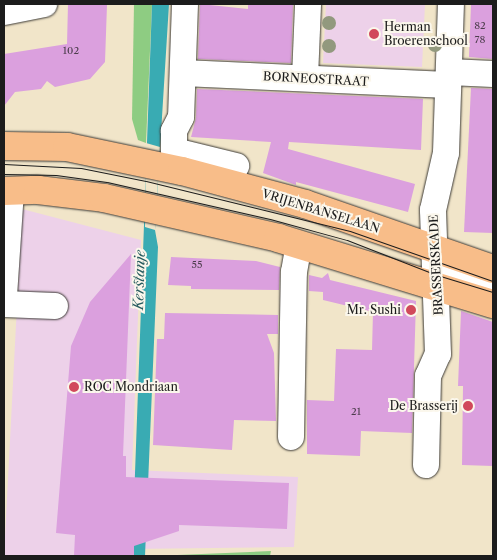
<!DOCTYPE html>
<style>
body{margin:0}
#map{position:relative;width:497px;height:560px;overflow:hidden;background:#f1e5c9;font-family:"Libre Caslon Text",serif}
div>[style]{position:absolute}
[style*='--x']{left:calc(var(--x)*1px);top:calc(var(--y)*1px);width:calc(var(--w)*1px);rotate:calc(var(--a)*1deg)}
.built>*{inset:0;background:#edd1e9}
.green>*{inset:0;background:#8ecc82}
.water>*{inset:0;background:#39abb3}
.pier>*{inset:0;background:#f1e5c9}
.building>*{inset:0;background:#dba0de}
.roads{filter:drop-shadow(0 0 1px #3c3a36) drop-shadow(0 0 1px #3c3a36)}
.minor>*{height:26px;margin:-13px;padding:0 13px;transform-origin:13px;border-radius:13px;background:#fff}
.major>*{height:28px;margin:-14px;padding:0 14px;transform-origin:14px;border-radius:14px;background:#f8bd89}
.tram>*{height:1px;margin:-0.5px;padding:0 0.5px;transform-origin:0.5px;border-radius:0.5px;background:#1c1c1c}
.trees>*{width:14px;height:14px;margin:-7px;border-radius:50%;background:#92997e}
.dots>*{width:14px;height:14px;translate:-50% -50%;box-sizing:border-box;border:2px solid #fbf7ec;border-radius:50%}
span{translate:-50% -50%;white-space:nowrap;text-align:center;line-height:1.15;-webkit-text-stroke:4px #fbf7ec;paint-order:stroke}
.number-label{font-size:10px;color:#4c3d4c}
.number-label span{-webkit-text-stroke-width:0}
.poi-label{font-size:12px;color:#1c1c1c}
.left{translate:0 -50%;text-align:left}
.right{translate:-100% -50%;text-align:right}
.street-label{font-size:12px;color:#1c1c1c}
.water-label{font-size:14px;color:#295c60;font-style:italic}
.frame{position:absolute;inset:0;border:5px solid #1c1c1c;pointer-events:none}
</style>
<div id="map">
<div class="built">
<div style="clip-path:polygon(326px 4px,425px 4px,422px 67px,323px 63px)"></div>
<div style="clip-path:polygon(22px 209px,141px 240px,132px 470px,298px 477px,294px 547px,129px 549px,128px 556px,4px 556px)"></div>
</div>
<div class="green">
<div style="clip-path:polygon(134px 4px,152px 4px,146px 143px,138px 140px,132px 119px)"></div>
<div style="clip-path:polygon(271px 551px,270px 556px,152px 556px,153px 556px)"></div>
</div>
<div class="water">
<div style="clip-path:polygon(152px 4px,169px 4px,155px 230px,158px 247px,145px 556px,132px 556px)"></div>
</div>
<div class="pier">
<div style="clip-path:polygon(146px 143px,160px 147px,155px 230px,145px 227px)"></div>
</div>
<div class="building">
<div style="clip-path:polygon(68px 4px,107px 5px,105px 62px,90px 79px,55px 87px,47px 81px,41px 89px,15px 92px,4px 106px,4px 54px,67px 44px)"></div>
<div style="clip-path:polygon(200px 4px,248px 9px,248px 4px,293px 4px,291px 63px,198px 59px)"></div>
<div style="clip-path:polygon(471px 4px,493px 4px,493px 59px,469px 57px)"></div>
<div style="clip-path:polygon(471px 88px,493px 89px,493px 233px,464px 232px)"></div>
<div style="clip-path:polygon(197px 89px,423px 99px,421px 150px,289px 142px,288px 149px,415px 184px,408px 212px,296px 182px,296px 185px,263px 173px,271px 142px,191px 137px,196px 118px)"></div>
<div style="clip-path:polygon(131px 254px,123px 456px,126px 456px,126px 477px,289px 483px,287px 529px,179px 525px,179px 531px,134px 546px,134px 556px,74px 556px,75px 535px,56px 533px,71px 346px,90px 302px)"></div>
<div style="clip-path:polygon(171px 257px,256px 261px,280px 267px,279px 290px,191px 289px,191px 286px,168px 285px)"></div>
<div style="clip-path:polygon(328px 273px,330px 280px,416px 301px,412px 433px,361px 431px,360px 456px,307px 454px,307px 400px,334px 401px,336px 349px,372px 350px,373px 312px,323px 300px,323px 292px,309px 291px,309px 275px,322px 278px)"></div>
<div style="clip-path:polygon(461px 311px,493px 322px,493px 466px,462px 465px,463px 386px,458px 386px)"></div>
<div style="clip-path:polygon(165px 313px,278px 315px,278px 334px,267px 334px,274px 353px,276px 421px,234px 420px,232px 450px,153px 445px,157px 339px,164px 339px)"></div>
</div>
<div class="roads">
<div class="minor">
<div style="--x:185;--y:4;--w:113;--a:92"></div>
<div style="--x:181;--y:117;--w:16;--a:117"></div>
<div style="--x:174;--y:131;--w:20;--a:90"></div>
<div style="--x:174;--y:151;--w:64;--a:13.6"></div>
<div style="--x:4;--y:12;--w:41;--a:-11.3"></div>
<div style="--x:449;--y:72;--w:44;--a:2.6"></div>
<div style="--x:183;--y:73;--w:265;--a:2.6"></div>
<div style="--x:305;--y:77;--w:73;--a:-87.6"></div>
<div style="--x:436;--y:268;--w:60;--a:17.5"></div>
<div style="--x:4;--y:296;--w:106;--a:-86.2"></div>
<div style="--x:4;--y:304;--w:51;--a:2.2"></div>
<div style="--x:291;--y:437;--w:165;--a:-89"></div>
<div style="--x:294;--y:272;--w:28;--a:-80"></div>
<div style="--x:426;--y:465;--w:89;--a:-88.7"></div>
<div style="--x:428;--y:376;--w:24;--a:-66"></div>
<div style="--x:438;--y:354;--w:144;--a:-92"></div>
<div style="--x:433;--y:210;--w:58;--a:-77.2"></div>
<div style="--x:446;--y:153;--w:149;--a:-88.1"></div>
</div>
<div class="major">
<div style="--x:4;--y:146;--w:63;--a:0.9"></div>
<div style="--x:67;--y:147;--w:117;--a:11.8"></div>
<div style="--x:182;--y:171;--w:127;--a:15"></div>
<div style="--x:305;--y:204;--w:199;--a:19.1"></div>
<div style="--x:4;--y:191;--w:34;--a:-2"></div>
<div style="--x:38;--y:190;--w:66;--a:6.9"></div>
<div style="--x:104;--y:198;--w:179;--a:12.9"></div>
<div style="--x:278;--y:238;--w:225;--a:17.1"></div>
</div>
</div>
<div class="tram">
<div style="--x:4;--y:164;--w:77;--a:3"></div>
<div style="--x:81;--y:168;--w:66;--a:11.3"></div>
<div style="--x:146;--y:181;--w:210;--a:13.8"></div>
<div style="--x:350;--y:231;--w:151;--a:19.3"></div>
<div style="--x:4;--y:174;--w:52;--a:1.1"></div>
<div style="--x:56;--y:175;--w:51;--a:7.8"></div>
<div style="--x:107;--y:182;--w:167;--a:12.8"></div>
<div style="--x:270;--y:219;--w:80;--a:15.3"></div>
<div style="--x:347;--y:240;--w:97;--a:21.3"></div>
<div style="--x:437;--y:275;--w:59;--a:16.9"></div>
</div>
<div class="trees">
<div style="left:329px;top:23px"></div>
<div style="left:435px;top:45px"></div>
<div style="left:329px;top:46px"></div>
</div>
<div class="dots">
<div style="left:374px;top:34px;background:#d1495b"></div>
<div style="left:411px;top:310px;background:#d1495b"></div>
<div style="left:74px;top:387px;background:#d1495b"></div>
<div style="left:468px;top:406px;background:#d1495b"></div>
</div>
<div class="number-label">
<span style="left:480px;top:26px">82</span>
<span style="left:480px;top:40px">78</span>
<span style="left:71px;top:51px">102</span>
<span style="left:197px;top:265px">55</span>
<span style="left:356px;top:412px">21</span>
</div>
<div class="poi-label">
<span class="left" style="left:384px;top:34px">Herman<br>Broerenschool</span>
<span class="right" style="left:401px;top:310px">Mr. Sushi</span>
<span class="left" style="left:84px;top:387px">ROC Mondriaan</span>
<span class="right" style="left:458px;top:406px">De Brasserij</span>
</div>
<div class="street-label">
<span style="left:316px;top:79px;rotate:3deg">BORNEOSTRAAT</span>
<span style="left:321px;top:211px;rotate:17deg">VRIJENBANSELAAN</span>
<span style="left:436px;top:265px;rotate:-93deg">BRASSERSKADE</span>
</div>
<div class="water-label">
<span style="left:139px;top:280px;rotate:-88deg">Kerstanje</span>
</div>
<div class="frame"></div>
</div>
